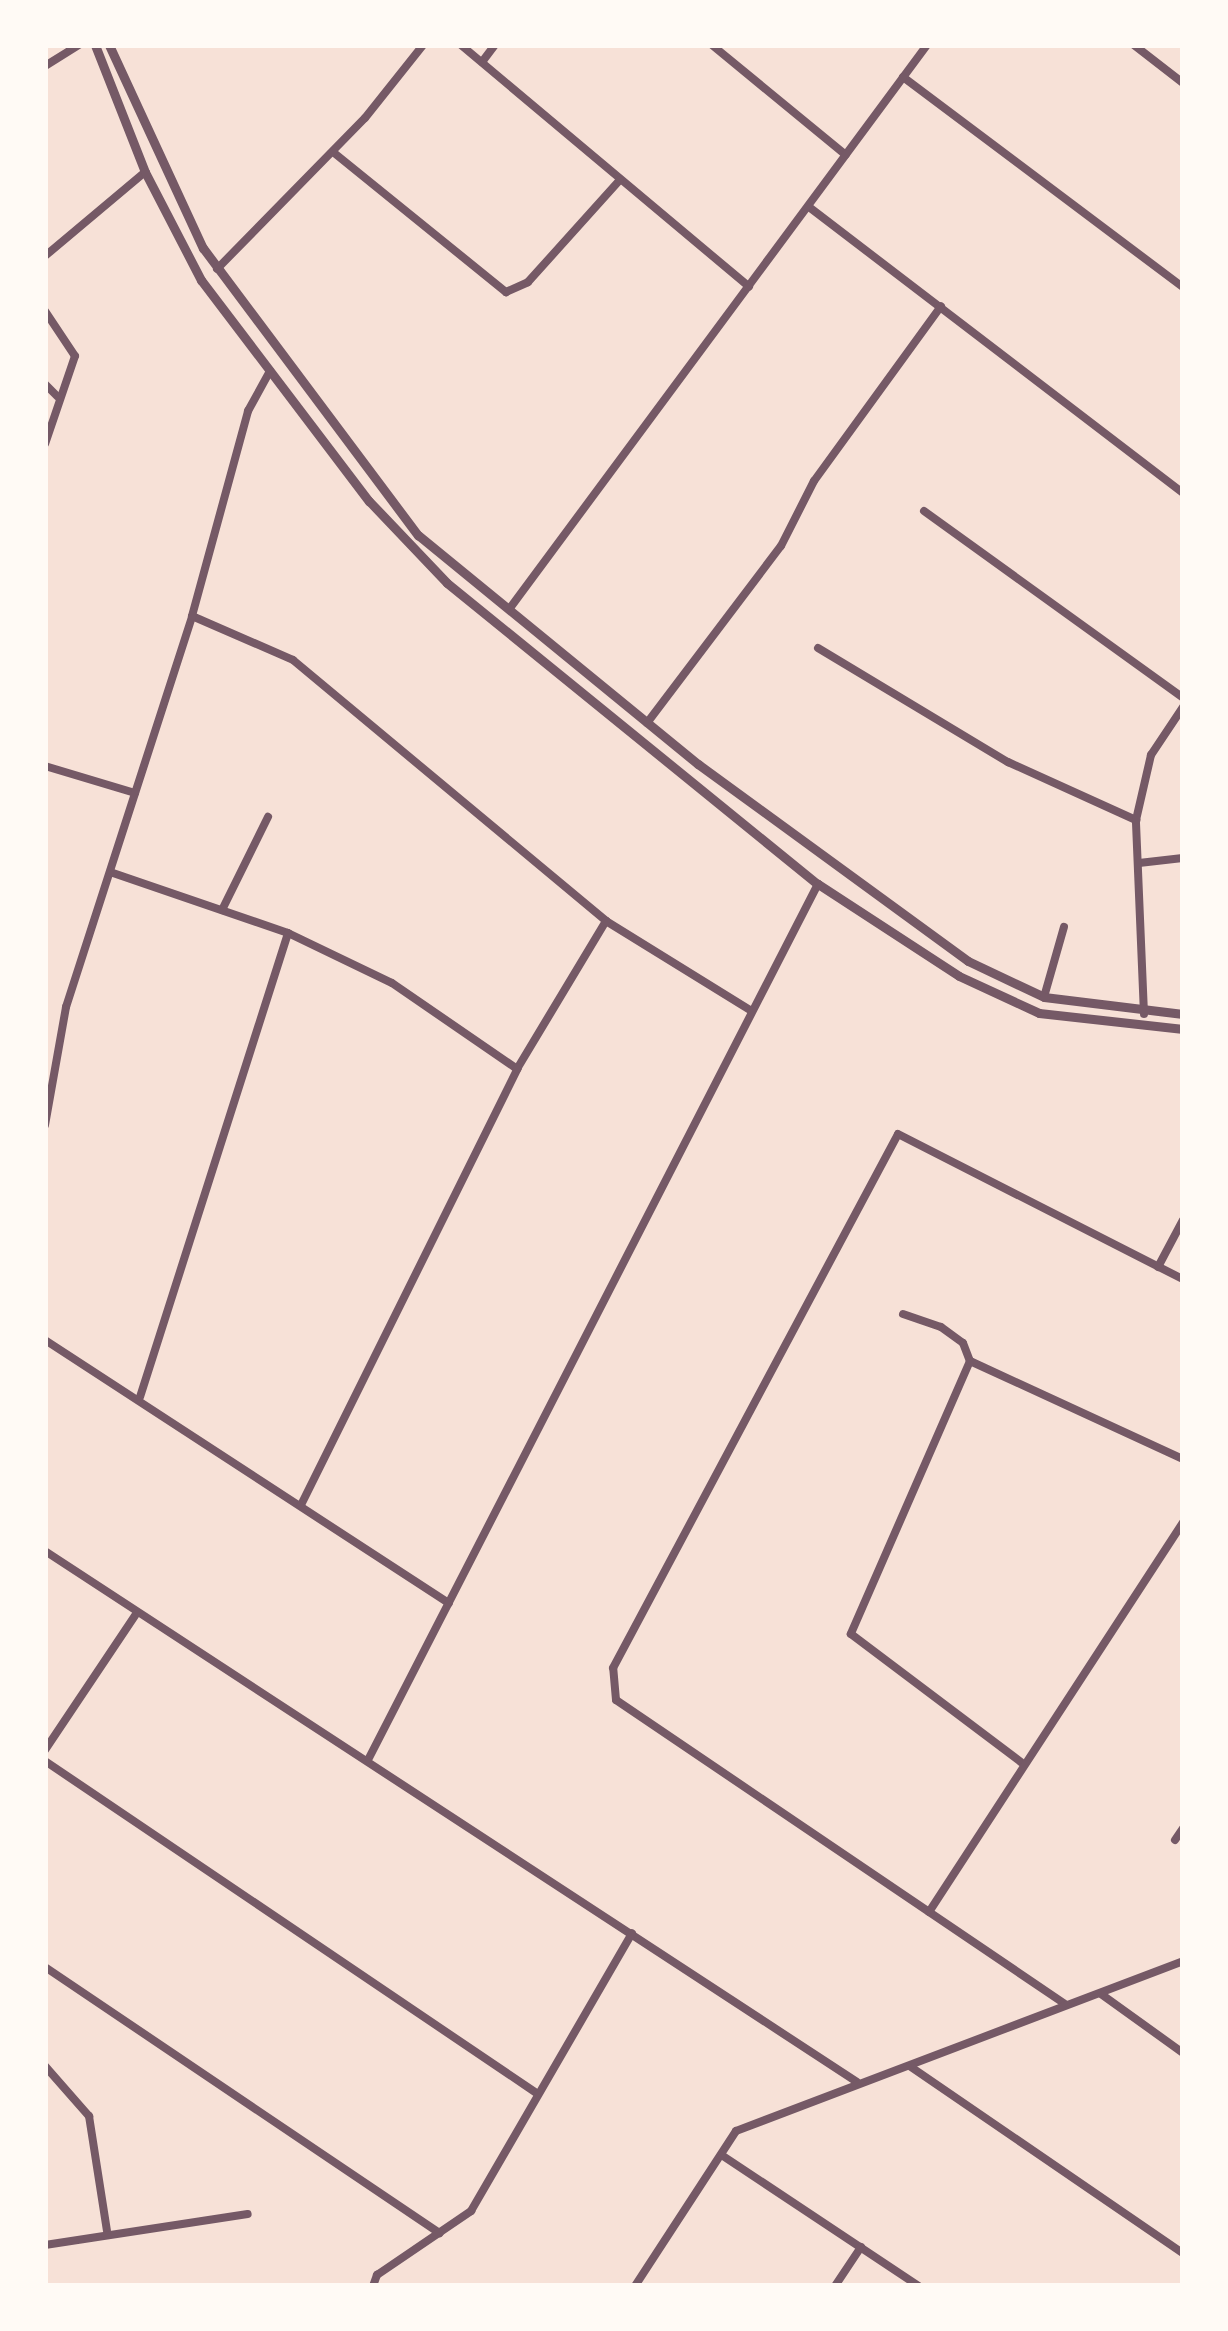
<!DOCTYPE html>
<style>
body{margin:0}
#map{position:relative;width:1228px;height:2331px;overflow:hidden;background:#f7e1d7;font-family:Poppins,sans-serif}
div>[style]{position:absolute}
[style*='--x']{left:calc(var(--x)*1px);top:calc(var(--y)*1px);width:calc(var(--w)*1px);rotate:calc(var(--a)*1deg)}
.minor>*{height:8px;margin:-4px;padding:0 4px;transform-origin:4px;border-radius:4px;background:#755966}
.tertiary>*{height:9px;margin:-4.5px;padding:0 4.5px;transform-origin:4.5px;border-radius:4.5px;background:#755966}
span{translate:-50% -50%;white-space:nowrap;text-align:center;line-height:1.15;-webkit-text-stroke:9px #fffaf5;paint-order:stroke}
.frame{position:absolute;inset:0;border:48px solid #fffaf5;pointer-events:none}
</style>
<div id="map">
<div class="minor">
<div style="--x:461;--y:45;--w:376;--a:40"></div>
<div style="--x:712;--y:45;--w:173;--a:39.4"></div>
<div style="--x:1134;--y:45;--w:62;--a:37.8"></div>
<div style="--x:482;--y:62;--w:21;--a:-53"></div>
<div style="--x:45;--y:66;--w:40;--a:-32"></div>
<div style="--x:903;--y:77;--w:350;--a:36.9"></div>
<div style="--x:333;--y:152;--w:223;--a:39"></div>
<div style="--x:506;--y:292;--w:24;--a:-24"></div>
<div style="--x:528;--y:282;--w:137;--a:-48"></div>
<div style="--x:809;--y:207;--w:471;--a:37.4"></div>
<div style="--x:45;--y:256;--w:131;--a:-40"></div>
<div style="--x:217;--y:269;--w:211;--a:-45.6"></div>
<div style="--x:365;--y:118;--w:93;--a:-51.5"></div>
<div style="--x:45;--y:311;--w:54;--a:56.3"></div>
<div style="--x:75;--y:356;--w:93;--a:108.8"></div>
<div style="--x:45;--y:384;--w:18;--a:45"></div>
<div style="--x:924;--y:511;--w:319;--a:35.8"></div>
<div style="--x:510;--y:608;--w:701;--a:-53.47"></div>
<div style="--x:192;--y:616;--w:110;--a:23.5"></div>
<div style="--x:293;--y:660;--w:408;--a:39.8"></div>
<div style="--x:606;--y:921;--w:169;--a:31.7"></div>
<div style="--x:818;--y:648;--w:222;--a:31"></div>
<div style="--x:1008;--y:762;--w:141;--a:24.4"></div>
<div style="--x:647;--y:723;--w:222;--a:-52.9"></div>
<div style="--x:781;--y:546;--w:73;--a:-63.1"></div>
<div style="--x:814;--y:481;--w:216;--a:-54"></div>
<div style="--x:45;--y:766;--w:94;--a:16.7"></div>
<div style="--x:1139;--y:863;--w:44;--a:-6.5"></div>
<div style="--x:113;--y:873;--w:185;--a:18.9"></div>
<div style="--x:288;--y:933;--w:115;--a:25.7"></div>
<div style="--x:392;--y:983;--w:152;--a:34.5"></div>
<div style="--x:222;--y:910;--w:104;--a:-63.7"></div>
<div style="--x:1044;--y:997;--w:73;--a:-74.1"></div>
<div style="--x:1144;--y:1014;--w:194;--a:-92.4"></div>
<div style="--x:1136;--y:820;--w:67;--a:-77"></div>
<div style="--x:1151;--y:755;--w:58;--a:-56.3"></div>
<div style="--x:45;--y:1125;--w:120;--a:-79.9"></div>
<div style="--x:66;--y:1007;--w:411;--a:-72.1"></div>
<div style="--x:192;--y:616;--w:213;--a:-74.7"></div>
<div style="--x:248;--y:411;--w:46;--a:-61.2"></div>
<div style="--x:1158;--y:1267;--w:53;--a:-62"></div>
<div style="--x:903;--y:1314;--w:40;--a:18.9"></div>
<div style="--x:941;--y:1327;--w:27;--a:36"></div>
<div style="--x:963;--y:1343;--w:19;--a:69"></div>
<div style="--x:970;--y:1361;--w:234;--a:24.7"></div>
<div style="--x:45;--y:1340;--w:482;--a:33.1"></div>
<div style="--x:970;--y:1361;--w:298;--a:113.6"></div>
<div style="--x:851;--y:1634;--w:213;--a:37"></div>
<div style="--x:140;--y:1397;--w:487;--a:-72.3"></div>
<div style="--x:301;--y:1505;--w:487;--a:-63.6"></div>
<div style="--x:517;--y:1069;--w:173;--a:-59"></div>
<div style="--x:45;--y:1551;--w:970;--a:33.18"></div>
<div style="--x:45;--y:1750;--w:164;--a:-56.2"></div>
<div style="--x:369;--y:1758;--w:983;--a:-62.81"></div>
<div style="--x:45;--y:1761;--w:595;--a:34.04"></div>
<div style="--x:1175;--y:1840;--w:14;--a:-56"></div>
<div style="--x:929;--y:1912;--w:465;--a:-56.9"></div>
<div style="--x:45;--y:1967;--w:476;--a:34"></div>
<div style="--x:1101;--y:1994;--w:101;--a:35.7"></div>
<div style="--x:1065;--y:2004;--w:542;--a:-145.9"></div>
<div style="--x:616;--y:1700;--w:32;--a:-95"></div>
<div style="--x:613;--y:1668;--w:605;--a:-61.91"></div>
<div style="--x:898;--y:1134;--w:320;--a:27"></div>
<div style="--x:45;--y:2066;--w:67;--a:48.7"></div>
<div style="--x:89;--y:2116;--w:116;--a:81.1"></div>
<div style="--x:911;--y:2067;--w:330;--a:34.4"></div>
<div style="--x:723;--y:2156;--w:235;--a:33.6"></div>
<div style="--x:45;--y:2245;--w:205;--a:-8.7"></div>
<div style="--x:373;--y:2286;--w:12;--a:-70"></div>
<div style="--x:377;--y:2275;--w:114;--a:-34.2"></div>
<div style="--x:471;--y:2211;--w:321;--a:-59.9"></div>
<div style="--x:635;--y:2286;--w:185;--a:-56.9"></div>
<div style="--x:736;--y:2131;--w:478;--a:-20.8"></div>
<div style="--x:835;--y:2286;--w:47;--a:-56.3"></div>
</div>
<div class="tertiary">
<div style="--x:95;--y:45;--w:136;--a:68.5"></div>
<div style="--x:145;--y:172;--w:122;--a:62.6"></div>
<div style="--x:201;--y:280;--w:278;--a:52.8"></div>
<div style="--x:369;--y:501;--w:113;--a:46.4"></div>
<div style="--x:447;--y:583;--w:478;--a:39.1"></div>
<div style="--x:818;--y:884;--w:168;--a:33.1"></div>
<div style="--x:959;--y:976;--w:88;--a:24.8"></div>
<div style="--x:1039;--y:1013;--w:145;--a:6.3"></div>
<div style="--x:109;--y:45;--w:224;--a:65.2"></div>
<div style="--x:203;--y:248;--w:359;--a:53.2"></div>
<div style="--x:418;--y:535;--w:362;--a:39.3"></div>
<div style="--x:698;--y:764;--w:334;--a:36.1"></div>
<div style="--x:968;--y:961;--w:84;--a:25.3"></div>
<div style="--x:1044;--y:997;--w:140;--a:7"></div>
</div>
<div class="frame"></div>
</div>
